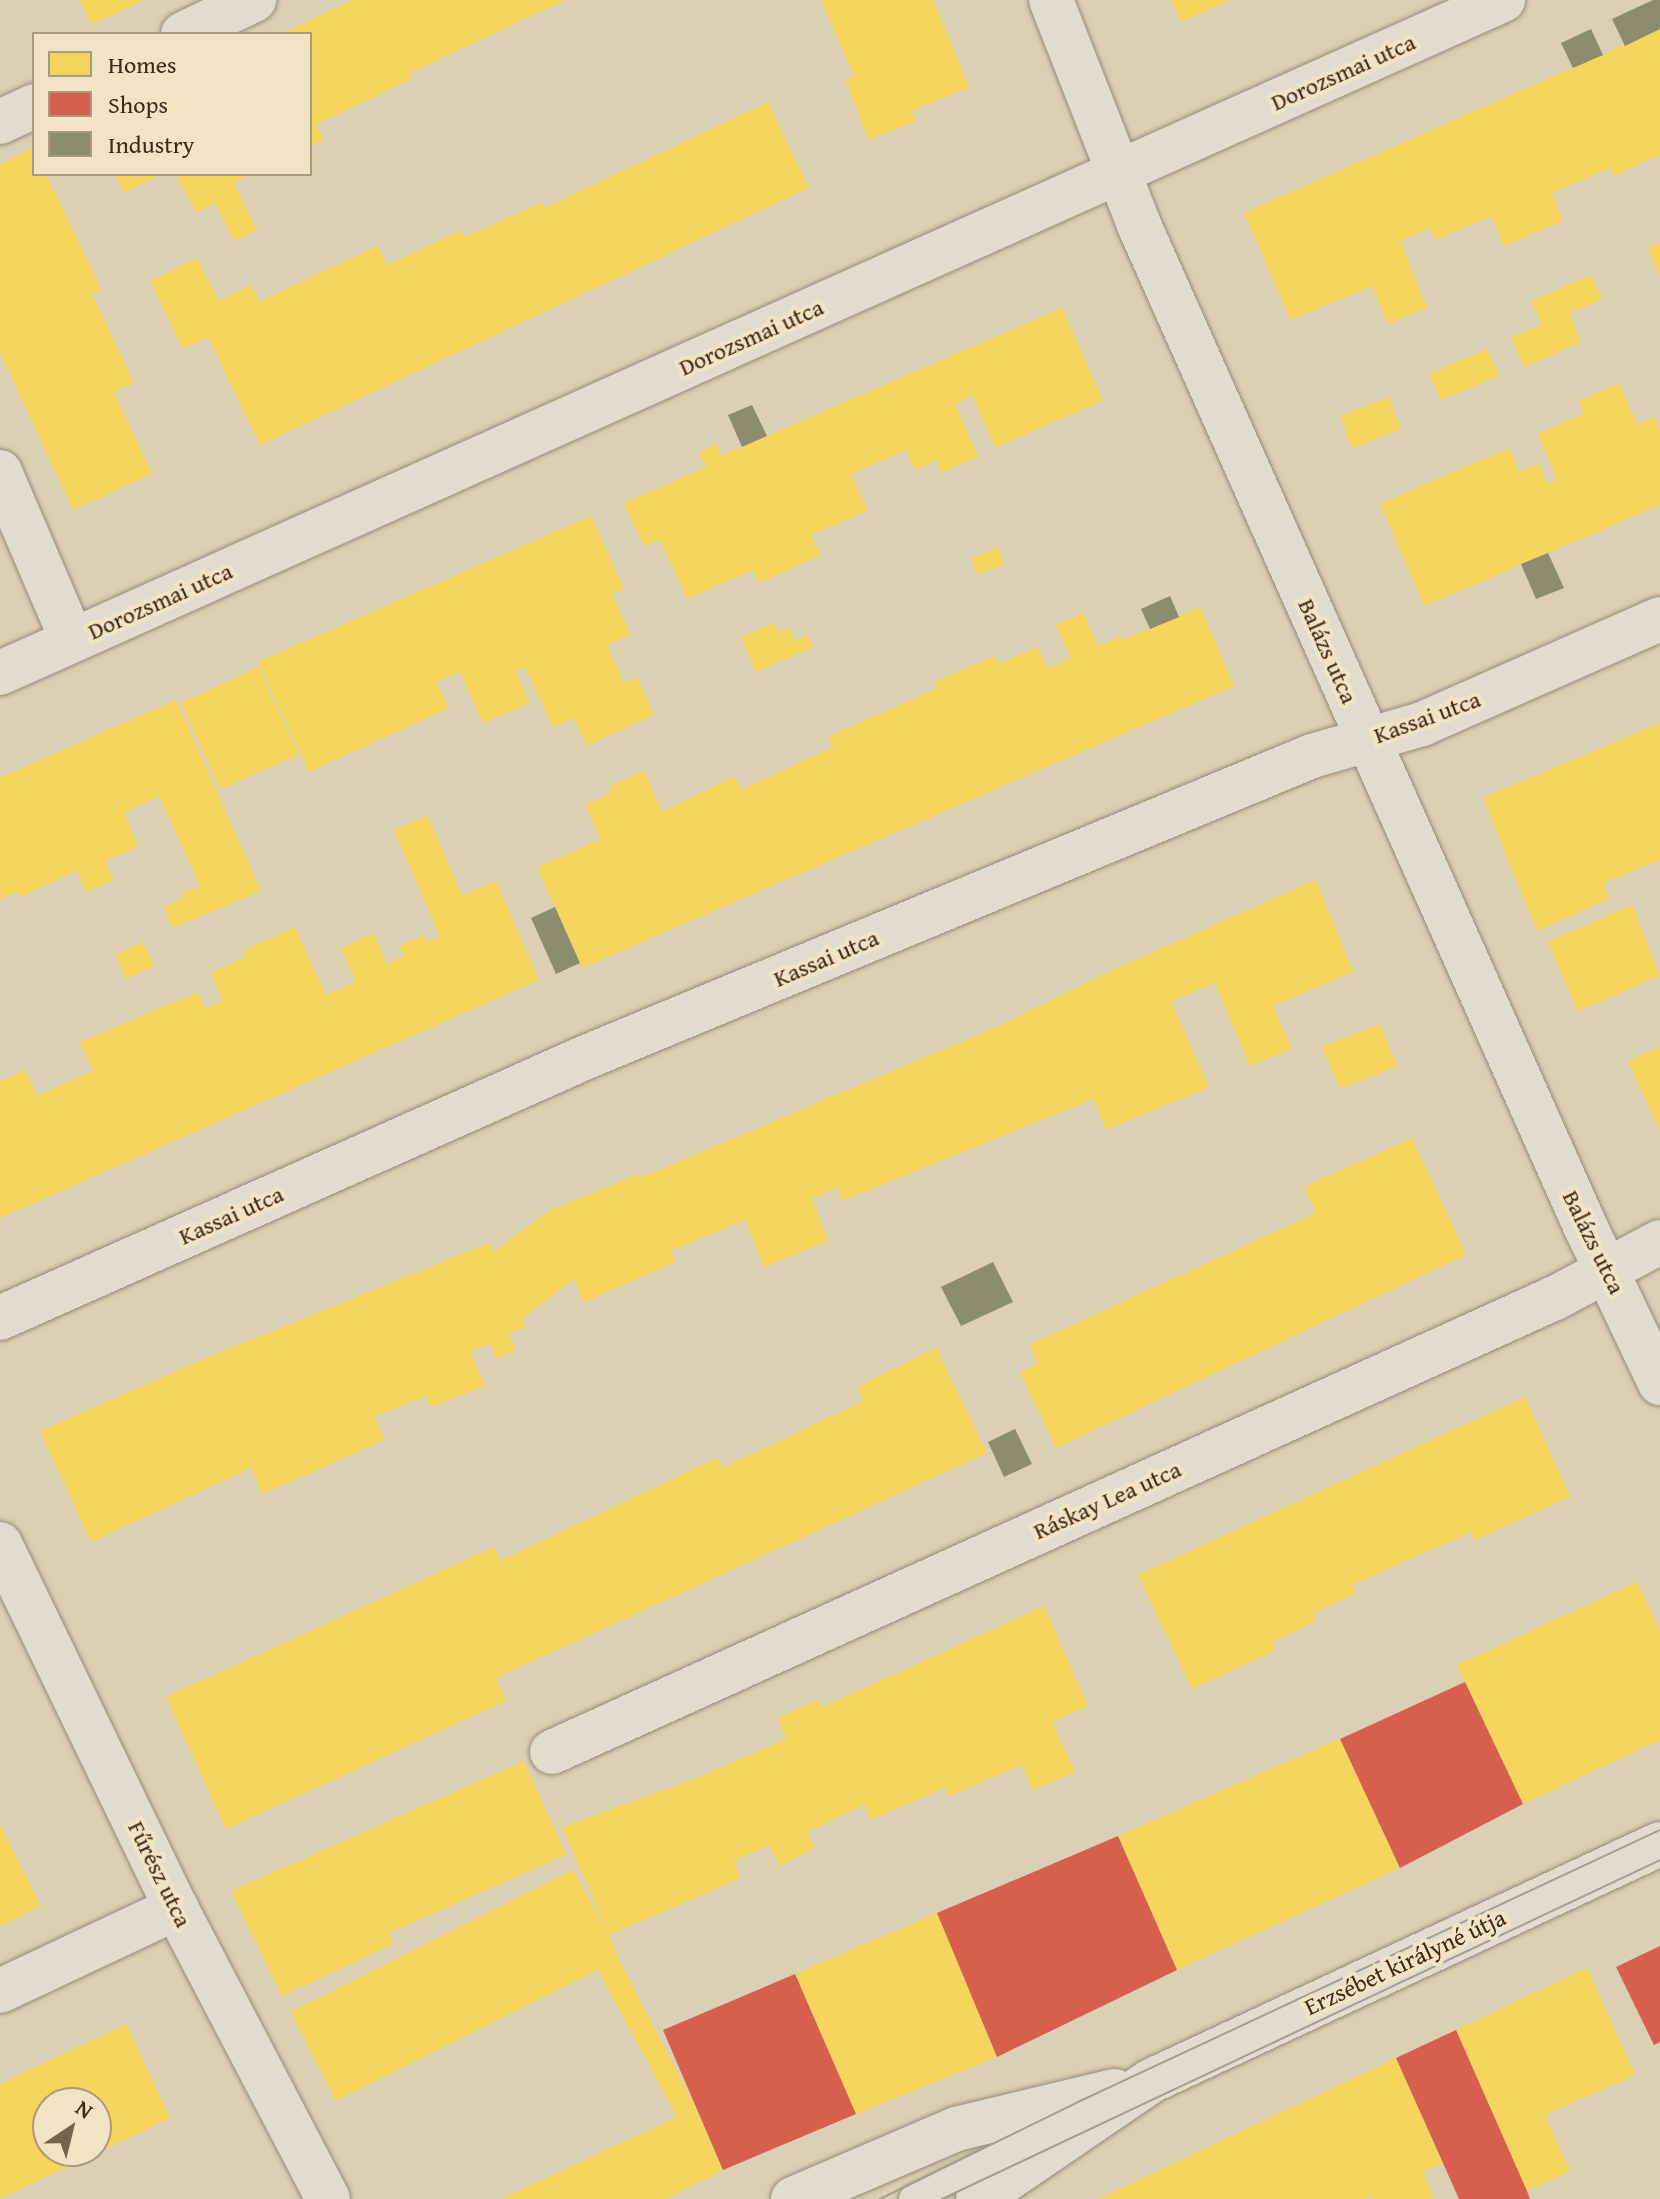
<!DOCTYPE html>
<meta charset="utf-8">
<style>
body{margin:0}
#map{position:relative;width:1660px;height:2199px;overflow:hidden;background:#dbcfb4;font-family:"Gentium Book Plus",serif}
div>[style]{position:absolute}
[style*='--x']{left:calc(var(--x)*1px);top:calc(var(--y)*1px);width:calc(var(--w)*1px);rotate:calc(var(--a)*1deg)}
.homes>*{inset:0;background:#f6d55c}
.shops>*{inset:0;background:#d6604d}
.industry>*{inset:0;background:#8c8c6e}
.roads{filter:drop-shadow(0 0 2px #958b7a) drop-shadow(0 0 2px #958b7a)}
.lane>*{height:26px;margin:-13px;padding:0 13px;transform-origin:13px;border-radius:13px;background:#e1dcce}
.street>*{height:44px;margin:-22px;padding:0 22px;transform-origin:22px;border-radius:22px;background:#e1dcce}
.secondary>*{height:44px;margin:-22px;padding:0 22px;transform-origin:22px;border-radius:22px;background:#e1dcce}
.tram>*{height:2px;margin:-1px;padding:0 1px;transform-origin:1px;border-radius:1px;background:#a59f93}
span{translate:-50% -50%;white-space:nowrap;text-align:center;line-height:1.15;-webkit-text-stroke:8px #f1e4c4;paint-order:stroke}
.street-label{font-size:24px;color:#3e291a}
.legend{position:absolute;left:32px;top:32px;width:280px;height:144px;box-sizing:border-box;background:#f1e4c4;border:2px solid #a99980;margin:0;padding:10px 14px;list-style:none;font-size:24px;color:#3e291a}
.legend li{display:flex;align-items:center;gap:16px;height:40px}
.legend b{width:40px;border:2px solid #a99980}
.north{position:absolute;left:32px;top:2087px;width:80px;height:80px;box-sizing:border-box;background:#f1e4c4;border:2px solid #a99980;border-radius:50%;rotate:35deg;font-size:22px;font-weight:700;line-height:32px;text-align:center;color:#3e291a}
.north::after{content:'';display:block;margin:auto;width:28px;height:36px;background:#756350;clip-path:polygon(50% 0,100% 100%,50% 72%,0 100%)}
</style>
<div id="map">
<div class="homes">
<div style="clip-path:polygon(80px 0,145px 0,91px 25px)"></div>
<div style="clip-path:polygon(353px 0,565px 0,410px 73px,412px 79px,316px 124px,323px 140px,310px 147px,310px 34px,281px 34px)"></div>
<div style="clip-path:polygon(821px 0,933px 0,969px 87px,912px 111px,916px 121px,869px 140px,845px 80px,854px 76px)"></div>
<div style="clip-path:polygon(1171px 0,1230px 0,1181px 22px)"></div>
<div style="clip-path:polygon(1660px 29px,1660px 155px,1614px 176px,1610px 168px,1552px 193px,1563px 221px,1504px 246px,1491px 216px,1435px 240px,1430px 228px,1400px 241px,1427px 308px,1388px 324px,1372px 286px,1291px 320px,1244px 213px)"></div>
<div style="clip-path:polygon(768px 102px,809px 188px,260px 445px,208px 337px,183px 349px,150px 281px,197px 258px,219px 301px,251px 285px,259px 302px,377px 246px,387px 265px,461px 230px,464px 237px,542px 203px,544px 208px)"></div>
<div style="clip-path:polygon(34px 148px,34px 174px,46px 174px,101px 289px,92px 294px,134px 383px,114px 392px,152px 474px,73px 510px,0 352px,0 164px)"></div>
<div style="clip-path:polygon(115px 174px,163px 174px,124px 193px)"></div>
<div style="clip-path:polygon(176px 174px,254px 174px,234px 183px,257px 230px,234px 241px,215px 203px,196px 213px)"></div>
<div style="clip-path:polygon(1660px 243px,1660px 275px,1648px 249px)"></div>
<div style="clip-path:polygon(1591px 275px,1602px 299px,1569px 313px,1581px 342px,1524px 367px,1511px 338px,1542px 324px,1531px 301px)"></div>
<div style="clip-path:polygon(1062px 308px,1103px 401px,995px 447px,973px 396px,955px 404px,978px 457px,941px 473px,936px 460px,915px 470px,906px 450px,851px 474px,868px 511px,811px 535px,821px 555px,759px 583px,753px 570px,687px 599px,660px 540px,644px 546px,624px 503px,706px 467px,699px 452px,717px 444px,721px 456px)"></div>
<div style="clip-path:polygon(1487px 349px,1499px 376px,1441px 400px,1429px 374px)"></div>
<div style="clip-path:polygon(1619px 383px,1637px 425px,1655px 417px,1660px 429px,1660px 505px,1425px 606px,1380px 504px,1509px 448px,1519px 472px,1539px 464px,1547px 484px,1557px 479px,1538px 434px,1584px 414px,1579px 401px)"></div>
<div style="clip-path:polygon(1389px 397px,1401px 429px,1352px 449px,1340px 416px)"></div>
<div style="clip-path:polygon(591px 516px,624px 589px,612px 594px,631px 635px,607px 645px,624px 683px,637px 677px,654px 715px,587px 746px,574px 718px,553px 727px,525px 667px,515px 671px,530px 703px,483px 723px,460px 672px,436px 682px,449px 708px,309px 772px,258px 662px)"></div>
<div style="clip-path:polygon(998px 547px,1004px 565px,978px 575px,971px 559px)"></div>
<div style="clip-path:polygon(1200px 607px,1234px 686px,582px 968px,537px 867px,601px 839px,585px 805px,611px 793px,609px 787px,644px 771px,662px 812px,734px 777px,741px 790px,833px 747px,828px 737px,937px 688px,934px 682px,995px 656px,998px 664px,1038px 647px,1047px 669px,1071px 658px,1056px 625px,1083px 613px,1098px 646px,1120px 637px,1122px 640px)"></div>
<div style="clip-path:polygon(774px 623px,779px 632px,789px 628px,795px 641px,807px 635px,813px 647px,756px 672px,741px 637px)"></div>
<div style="clip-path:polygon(258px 667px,299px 755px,220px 789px,181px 703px)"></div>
<div style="clip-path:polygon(176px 700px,261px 891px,173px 928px,164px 907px,185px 898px,182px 893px,200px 886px,159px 796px,124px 813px,138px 846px,105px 861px,114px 880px,86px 892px,77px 870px,20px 897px,17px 892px,0 899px,0 778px)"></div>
<div style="clip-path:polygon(1660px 723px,1660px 860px,1604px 883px,1609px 899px,1537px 931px,1483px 798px)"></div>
<div style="clip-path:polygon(428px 816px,462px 896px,496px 881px,539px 980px,0 1218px,0 1082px,25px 1070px,37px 1096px,93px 1071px,80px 1042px,198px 992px,205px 1009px,223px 1001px,211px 973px,246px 957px,243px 951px,295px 927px,326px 995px,356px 982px,341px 948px,374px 934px,387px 964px,404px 956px,399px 946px,424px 935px,427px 942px,440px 937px,394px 830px)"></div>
<div style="clip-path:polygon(1316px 880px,1353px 972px,1273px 1006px,1292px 1049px,1250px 1066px,1215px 983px,1171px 1001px,1209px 1087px,1106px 1130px,1094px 1099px,842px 1201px,837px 1188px,812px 1198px,828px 1241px,764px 1267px,745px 1220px,671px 1251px,676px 1262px,584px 1302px,574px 1279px,522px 1319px,525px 1327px,509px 1333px,516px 1350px,497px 1359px,490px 1343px,470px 1352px,485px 1386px,431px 1407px,426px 1396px,374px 1417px,385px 1440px,262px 1494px,251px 1468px,91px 1542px,40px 1431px,204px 1359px,489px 1243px,494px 1252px,547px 1212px,638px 1174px,640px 1178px,999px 1026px,1106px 973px)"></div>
<div style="clip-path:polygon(1632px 905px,1660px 976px,1578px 1011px,1548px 942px)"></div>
<div style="clip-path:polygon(143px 942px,154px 966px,126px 979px,116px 955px)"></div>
<div style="clip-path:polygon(1380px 1024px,1397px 1066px,1340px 1089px,1322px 1047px)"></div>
<div style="clip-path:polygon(1660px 1047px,1660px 1131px,1628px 1061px)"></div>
<div style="clip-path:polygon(1412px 1138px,1466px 1255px,1056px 1448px,1020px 1372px,1038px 1363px,1029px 1345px,1316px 1213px,1304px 1187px)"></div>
<div style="clip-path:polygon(936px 1348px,987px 1453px,496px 1678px,506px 1701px,226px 1829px,166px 1697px,494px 1547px,500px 1561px,717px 1458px,722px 1468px,864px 1401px,857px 1387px)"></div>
<div style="clip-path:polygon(1525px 1397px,1570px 1497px,1475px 1540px,1471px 1532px,1352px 1585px,1356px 1593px,1314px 1613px,1317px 1621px,1272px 1642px,1275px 1651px,1192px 1689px,1138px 1575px)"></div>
<div style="clip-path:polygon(1637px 1582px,1660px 1631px,1660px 1740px,1523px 1804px,1457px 1665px)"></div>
<div style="clip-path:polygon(1044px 1606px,1088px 1706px,1052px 1722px,1075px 1772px,1033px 1790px,1021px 1765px,950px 1796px,944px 1788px,871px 1820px,864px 1805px,807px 1832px,815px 1848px,780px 1866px,769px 1845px,734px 1861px,741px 1878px,609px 1935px,619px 1960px,696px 2108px,723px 2170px,666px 2199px,501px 2199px,677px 2117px,598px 1970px,336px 2101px,291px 2012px,573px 1870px,608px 1932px,562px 1827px,695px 1779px,786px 1739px,778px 1717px,819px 1700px,821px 1708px)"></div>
<div style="clip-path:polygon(1340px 1739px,1400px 1868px,1177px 1970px,1118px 1836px)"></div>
<div style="clip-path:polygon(524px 1761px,566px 1855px,389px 1933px,394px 1944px,282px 1996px,231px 1891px)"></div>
<div style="clip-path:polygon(0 1825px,41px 1906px,0 1926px)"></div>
<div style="clip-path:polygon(937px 1913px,997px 2057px,856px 2114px,795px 1974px)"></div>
<div style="clip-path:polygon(1587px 1968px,1635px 2075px,1545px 2115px,1570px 2171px,1527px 2191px,1456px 2030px)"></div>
<div style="clip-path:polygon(evenodd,126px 2024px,170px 2118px,0 2199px,0 2084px,126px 2024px,48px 2103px,96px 2103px,96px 2151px,48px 2151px,48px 2103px)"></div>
<div style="clip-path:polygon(1396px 2058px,1443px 2163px,1423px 2172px,1434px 2199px,1374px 2199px,1372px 2195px,1363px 2199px,1099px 2199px)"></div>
</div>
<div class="shops">
<div style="clip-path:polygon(1465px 1682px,1523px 1804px,1400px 1868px,1340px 1739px)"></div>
<div style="clip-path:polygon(1118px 1836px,1177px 1970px,997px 2057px,937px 1913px)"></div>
<div style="clip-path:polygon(1660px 1946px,1660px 2042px,1654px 2045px,1616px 1967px)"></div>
<div style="clip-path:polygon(795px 1974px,856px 2114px,723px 2170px,663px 2030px)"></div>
<div style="clip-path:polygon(1456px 2030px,1527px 2191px,1530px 2199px,1459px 2199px,1443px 2163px,1396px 2058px)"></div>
</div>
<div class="industry">
<div style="clip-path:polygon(1653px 0,1660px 0,1660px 29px,1625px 46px,1612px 19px)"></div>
<div style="clip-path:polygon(1591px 29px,1603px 55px,1573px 68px,1561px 43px)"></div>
<div style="clip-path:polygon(752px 405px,767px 436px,742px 447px,728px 415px)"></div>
<div style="clip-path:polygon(1548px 553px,1564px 588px,1536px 599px,1521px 564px)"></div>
<div style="clip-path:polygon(1170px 596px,1179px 617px,1150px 629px,1141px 609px)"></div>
<div style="clip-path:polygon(555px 907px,580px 963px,556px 974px,531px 918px)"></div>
<div style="clip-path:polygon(993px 1262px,1013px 1302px,961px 1326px,941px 1287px)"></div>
<div style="clip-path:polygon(1015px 1429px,1032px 1464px,1004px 1477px,988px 1442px)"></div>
</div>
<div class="roads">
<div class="lane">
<div style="--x:912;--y:2199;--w:144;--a:-26.4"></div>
</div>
<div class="street">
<div style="--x:1051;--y:0;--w:242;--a:68.6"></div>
<div style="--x:1139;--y:225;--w:1098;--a:65.98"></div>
<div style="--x:1586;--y:1228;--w:172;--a:64.5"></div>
<div style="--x:183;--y:34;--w:79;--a:-25.6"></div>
<div style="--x:0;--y:122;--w:38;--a:-25"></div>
<div style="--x:0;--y:472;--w:183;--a:66.8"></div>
<div style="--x:0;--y:673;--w:1647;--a:-24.12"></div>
<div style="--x:0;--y:1318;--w:639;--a:-24"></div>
<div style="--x:584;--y:1058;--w:788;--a:-22.53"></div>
<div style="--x:1312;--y:756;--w:115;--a:-16.2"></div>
<div style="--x:1422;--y:724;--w:260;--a:-23.8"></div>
<div style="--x:0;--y:1544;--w:404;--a:64.2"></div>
<div style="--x:176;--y:1908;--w:328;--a:62.4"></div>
<div style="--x:552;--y:1752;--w:1103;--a:-24.36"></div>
<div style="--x:1557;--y:1297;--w:117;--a:-28.1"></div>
<div style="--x:0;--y:1991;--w:195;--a:-25.2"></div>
</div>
<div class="secondary">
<div style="--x:793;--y:2199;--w:177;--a:-23.2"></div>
<div style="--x:956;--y:2129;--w:163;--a:-13.5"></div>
<div style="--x:978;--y:2199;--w:209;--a:-34.3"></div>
<div style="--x:1151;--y:2081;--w:561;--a:-24.97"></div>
</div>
</div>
<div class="tram">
<div style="--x:880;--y:2199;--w:220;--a:-26.1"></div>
<div style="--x:1078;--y:2102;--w:642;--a:-25.05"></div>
<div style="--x:942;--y:2199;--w:794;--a:-25.27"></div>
</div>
<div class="street-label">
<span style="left:1343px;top:72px;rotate:-24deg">Dorozsmai utca</span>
<span style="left:751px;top:337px;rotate:-24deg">Dorozsmai utca</span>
<span style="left:160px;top:601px;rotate:-24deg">Dorozsmai utca</span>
<span style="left:1328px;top:651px;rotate:66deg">Balázs utca</span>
<span style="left:1427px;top:717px;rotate:-20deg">Kassai utca</span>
<span style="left:826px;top:958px;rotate:-23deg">Kassai utca</span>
<span style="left:231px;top:1215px;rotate:-24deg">Kassai utca</span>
<span style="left:1594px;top:1242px;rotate:64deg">Balázs utca</span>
<span style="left:1107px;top:1500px;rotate:-24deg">Ráskay Lea utca</span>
<span style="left:160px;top:1874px;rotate:64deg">Fűrész utca</span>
<span style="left:1405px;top:1962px;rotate:-25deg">Erzsébet királyné útja</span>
</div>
<ul class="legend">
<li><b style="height:22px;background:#f6d55c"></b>Homes</li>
<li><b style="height:22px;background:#d6604d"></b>Shops</li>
<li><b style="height:22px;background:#8c8c6e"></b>Industry</li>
</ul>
<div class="north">N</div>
</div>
